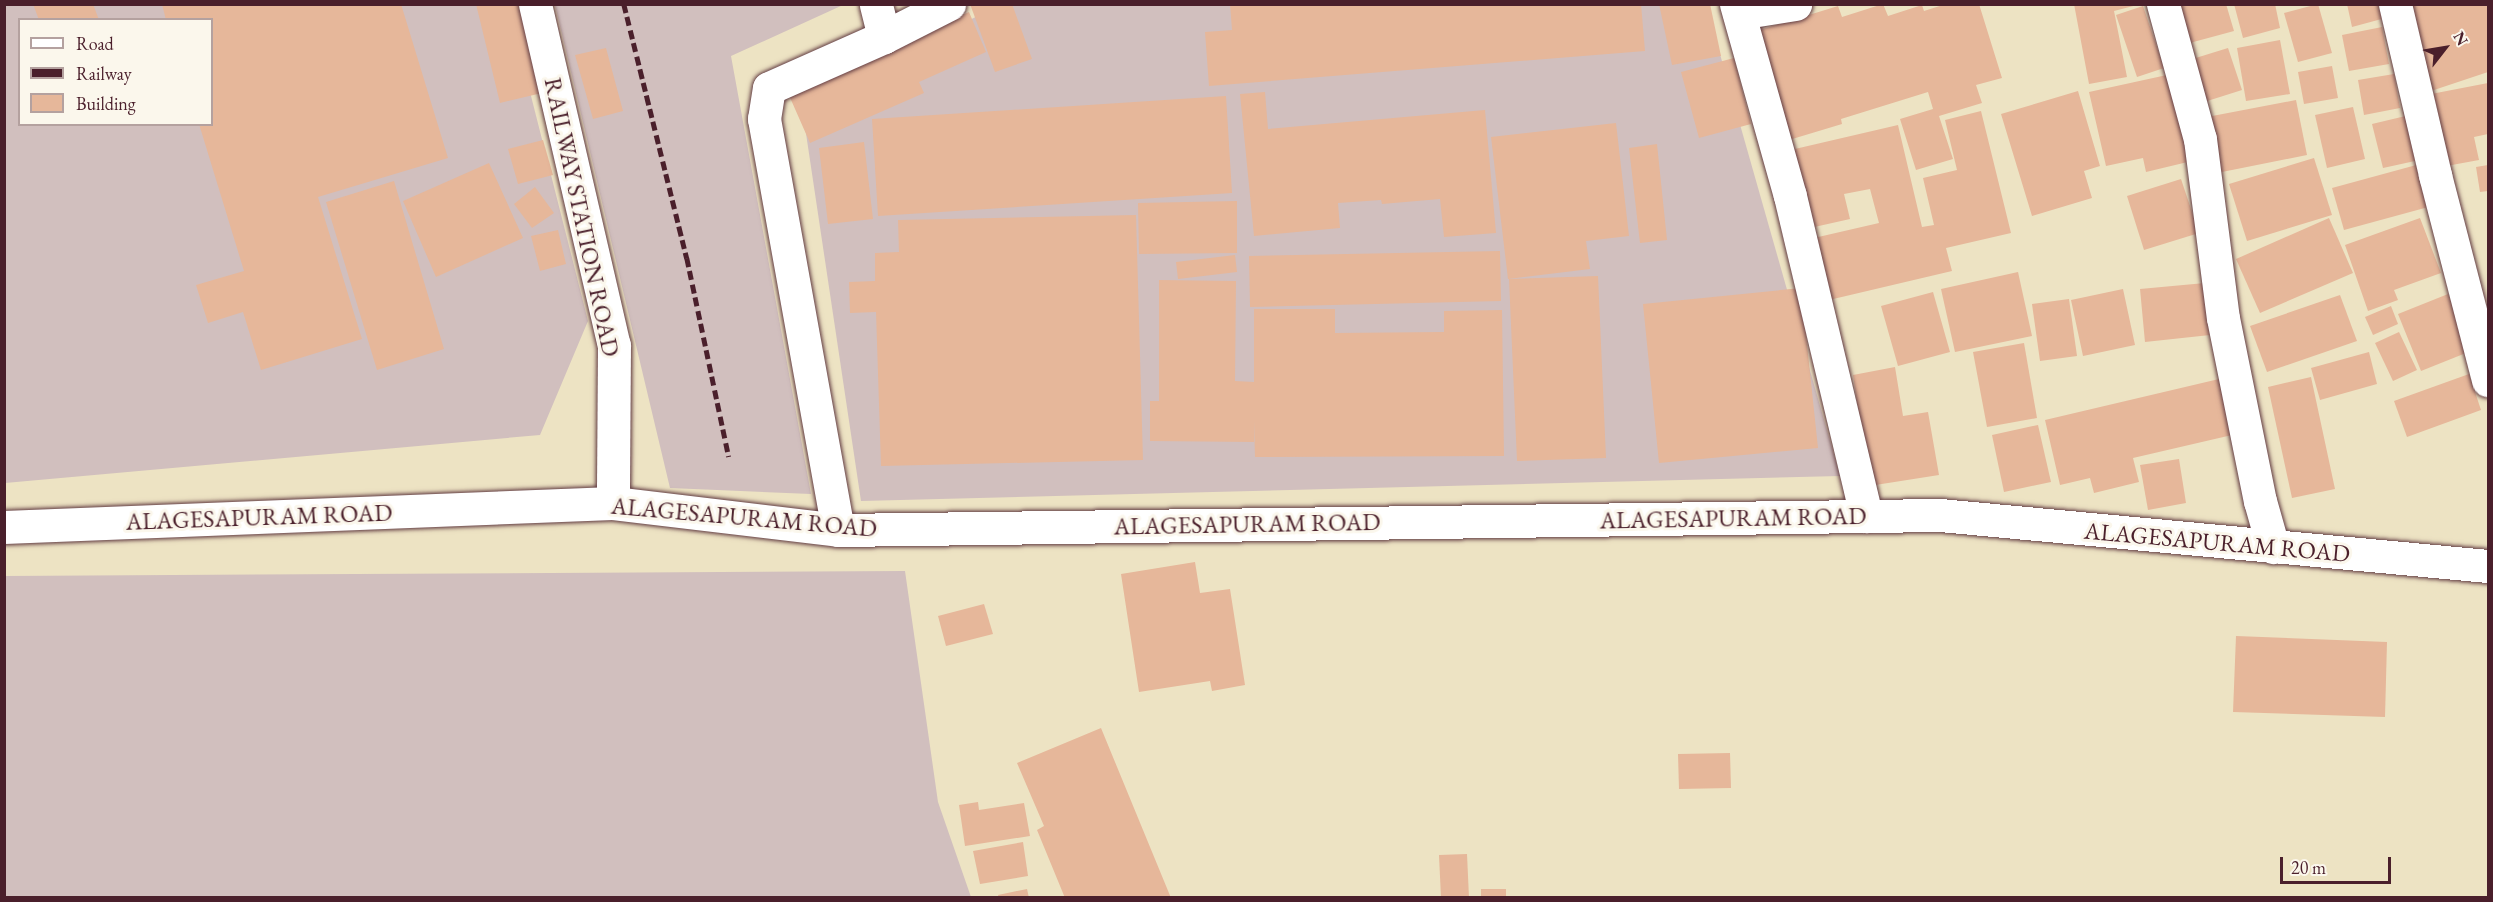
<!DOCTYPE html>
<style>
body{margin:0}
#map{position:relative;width:2493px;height:902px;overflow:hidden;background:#ede3c3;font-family:"EB Garamond",serif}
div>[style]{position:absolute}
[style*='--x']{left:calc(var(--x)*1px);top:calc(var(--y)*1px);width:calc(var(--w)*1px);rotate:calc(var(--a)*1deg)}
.industrial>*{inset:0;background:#d1bfbe}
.building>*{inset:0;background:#e6b79a}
.roads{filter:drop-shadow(0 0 2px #623c42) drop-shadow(0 0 2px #623c42)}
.street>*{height:33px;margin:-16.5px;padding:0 16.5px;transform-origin:16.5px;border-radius:16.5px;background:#fff}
.secondary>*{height:33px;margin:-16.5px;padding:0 16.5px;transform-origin:16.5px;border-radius:16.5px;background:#fff}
.rail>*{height:4.5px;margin-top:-2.25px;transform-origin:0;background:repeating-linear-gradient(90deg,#4a1f2b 0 9px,transparent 0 13.5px)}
span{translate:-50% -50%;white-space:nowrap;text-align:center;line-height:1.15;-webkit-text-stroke:6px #fbf7ec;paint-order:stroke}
.street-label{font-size:24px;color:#4a1f2b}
.frame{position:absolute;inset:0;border:6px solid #4a1f2b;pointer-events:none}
.legend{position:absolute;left:18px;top:18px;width:195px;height:108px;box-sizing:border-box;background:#fbf7ec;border:2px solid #b4a19f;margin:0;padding:8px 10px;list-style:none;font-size:18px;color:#4a1f2b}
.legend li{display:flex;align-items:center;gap:12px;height:30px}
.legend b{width:30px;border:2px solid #b4a19f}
.north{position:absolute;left:2415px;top:18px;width:60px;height:60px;-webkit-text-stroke:4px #fbf7ec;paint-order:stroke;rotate:59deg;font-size:16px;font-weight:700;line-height:24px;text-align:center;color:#4a1f2b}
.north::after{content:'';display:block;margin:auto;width:21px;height:27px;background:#4a1f2b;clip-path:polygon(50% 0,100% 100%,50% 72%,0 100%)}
.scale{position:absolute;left:2280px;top:857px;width:111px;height:27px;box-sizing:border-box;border:3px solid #4a1f2b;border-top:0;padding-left:8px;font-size:18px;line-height:21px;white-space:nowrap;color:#4a1f2b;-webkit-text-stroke:4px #fbf7ec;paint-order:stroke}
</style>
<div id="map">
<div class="industrial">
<div style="clip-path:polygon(evenodd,5px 5px,508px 5px,588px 321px,540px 435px,5px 483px,5px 5px,20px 20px,212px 20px,212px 124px,20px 124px,20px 20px)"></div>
<div style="clip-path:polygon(555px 5px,843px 5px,731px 56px,811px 494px,670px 488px)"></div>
<div style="clip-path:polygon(1001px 5px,1706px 5px,1840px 476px,861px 501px,801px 100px)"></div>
<div style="clip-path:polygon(905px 571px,938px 802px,971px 897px,5px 897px,5px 576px)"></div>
</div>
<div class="building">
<div style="clip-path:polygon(33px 4px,93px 4px,99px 20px,39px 20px)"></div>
<div style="clip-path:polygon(162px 4px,401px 4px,448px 158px,318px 197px,362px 339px,261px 370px,243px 312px,208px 323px,196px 285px,244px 271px,199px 124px,212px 124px,212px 20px,166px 20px)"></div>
<div style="clip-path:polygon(476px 4px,520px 4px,542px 93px,500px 103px)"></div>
<div style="clip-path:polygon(970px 4px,1012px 4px,1032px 59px,995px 72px)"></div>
<div style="clip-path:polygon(1230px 4px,1641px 4px,1645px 51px,1209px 86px,1205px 32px,1232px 30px)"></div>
<div style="clip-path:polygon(1659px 4px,1710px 4px,1721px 56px,1672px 65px)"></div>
<div style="clip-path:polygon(1883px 4px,1888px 16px,1922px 5px,1924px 11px,1946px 4px,1979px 4px,2002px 78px,1976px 85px,1982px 103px,1939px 116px,1953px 159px,1916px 170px,1900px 119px,1933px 109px,1928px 92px,1841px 119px,1842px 124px,1779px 143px,1747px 34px,1838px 6px,1842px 17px)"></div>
<div style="clip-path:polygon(2074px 4px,2141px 4px,2114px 11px,2127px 77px,2089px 84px)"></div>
<div style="clip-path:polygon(2175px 4px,2226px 4px,2234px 31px,2186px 44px)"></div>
<div style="clip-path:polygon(2234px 4px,2275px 4px,2280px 28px,2243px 38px)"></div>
<div style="clip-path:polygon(2318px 4px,2332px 53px,2298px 62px,2284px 13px)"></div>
<div style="clip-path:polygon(2347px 4px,2385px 4px,2389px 17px,2352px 27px)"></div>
<div style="clip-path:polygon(2406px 5px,2488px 5px,2488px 72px,2428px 92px)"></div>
<div style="clip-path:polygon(2143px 6px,2164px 68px,2137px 77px,2116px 15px)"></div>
<div style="clip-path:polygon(969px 12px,986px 52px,919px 82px,924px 93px,810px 143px,788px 93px)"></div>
<div style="clip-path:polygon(2382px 27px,2389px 64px,2349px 71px,2342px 35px)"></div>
<div style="clip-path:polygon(2280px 40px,2290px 94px,2246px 101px,2237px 48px)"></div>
<div style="clip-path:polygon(606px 48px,623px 111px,593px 119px,575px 55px)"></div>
<div style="clip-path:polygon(2228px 48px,2242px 90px,2201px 103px,2186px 61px)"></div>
<div style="clip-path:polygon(1734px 58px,1751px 124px,1699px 138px,1681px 72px)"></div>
<div style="clip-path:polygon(2332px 66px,2338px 98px,2304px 104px,2298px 72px)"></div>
<div style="clip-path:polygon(2176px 73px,2196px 160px,2146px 172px,2143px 158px,2106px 166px,2089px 92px)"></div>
<div style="clip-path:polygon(2394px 74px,2400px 108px,2364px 115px,2358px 80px)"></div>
<div style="clip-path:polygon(2488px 83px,2488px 134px,2474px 137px,2479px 160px,2441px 167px,2426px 95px)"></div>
<div style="clip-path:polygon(2078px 91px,2100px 166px,2084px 171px,2092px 198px,2032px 216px,2001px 114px)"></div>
<div style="clip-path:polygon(1265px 92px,1268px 129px,1485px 110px,1496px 233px,1444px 237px,1440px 199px,1382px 204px,1381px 200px,1338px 203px,1340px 228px,1254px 236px,1240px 94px)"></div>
<div style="clip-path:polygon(1226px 96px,1232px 193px,878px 216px,872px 119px)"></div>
<div style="clip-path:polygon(2296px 100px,2307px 155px,2217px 173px,2207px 117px)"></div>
<div style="clip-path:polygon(2353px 107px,2365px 159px,2327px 168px,2315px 115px)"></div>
<div style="clip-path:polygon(1981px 111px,2011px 233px,1946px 248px,1952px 271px,1829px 300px,1814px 238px,1879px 223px,1870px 189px,1844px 194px,1850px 219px,1801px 230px,1782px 152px,1898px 125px,1922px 227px,1934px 225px,1923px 178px,1957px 170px,1945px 120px)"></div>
<div style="clip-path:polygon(2414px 114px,2424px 159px,2383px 168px,2372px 124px)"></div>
<div style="clip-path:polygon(1616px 123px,1629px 236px,1586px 241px,1590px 269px,1508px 279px,1491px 137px)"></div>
<div style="clip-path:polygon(543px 140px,553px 175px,518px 184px,508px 149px)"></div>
<div style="clip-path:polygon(864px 142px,873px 219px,828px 224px,819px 148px)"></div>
<div style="clip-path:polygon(1657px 144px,1667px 240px,1640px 243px,1629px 148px)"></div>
<div style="clip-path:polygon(2314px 158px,2332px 215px,2247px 241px,2229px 184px)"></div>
<div style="clip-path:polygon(489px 163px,523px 238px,436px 277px,403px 201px)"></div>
<div style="clip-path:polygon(2420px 164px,2432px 206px,2344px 230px,2332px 188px)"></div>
<div style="clip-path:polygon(2488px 165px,2488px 191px,2480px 192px,2476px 167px)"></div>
<div style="clip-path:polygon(2181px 179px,2199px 233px,2144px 250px,2127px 196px)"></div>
<div style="clip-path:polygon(394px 181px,444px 349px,377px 370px,326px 202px)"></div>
<div style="clip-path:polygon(535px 187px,554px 213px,532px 228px,514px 204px)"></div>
<div style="clip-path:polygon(1237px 201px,1237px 253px,1139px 254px,1138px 203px)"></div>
<div style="clip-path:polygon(1136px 215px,1143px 460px,881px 466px,876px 312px,850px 313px,849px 282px,875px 281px,875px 253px,899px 252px,898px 220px)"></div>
<div style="clip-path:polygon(2329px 218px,2353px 273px,2260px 313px,2236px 259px)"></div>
<div style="clip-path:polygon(2420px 218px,2441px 273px,2394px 290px,2398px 300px,2368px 311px,2345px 245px)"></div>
<div style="clip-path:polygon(558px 230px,566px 264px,540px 271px,531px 236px)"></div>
<div style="clip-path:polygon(1500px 251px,1501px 301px,1250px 307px,1249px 256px)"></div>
<div style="clip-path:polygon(1235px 255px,1237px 272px,1178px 279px,1176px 262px)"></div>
<div style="clip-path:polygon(2018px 272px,2032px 336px,1955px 352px,1941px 289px)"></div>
<div style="clip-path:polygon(1598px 276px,1606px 458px,1517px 461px,1509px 279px)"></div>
<div style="clip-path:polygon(1159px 280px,1236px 281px,1235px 381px,1254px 382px,1254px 309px,1335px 309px,1335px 333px,1444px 332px,1444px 311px,1502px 310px,1504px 456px,1255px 457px,1254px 421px,1254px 442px,1150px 441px,1150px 401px,1159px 401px)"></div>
<div style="clip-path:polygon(2205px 283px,2210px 335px,2145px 342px,2140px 289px)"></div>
<div style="clip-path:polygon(1801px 288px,1818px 448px,1659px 463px,1643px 304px)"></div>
<div style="clip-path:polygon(2123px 289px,2135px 345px,2083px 356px,2071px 300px)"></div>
<div style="clip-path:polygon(1933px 292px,1950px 352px,1898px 366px,1881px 306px)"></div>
<div style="clip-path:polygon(2448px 294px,2471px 351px,2421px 371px,2398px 314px)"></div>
<div style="clip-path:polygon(2340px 295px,2357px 341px,2267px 372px,2250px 326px)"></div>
<div style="clip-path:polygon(2069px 299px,2077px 356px,2040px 361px,2032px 304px)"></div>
<div style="clip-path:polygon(2391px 306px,2398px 324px,2373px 335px,2365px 317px)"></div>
<div style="clip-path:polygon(2399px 332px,2417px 370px,2393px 381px,2375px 343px)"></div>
<div style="clip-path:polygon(2024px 343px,2037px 418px,1987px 427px,1973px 352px)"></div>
<div style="clip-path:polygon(2369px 352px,2377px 384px,2320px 400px,2311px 368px)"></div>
<div style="clip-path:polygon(1895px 367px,1903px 416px,1928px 412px,1939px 475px,1869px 486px,1853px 375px)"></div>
<div style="clip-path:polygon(2469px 374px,2481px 410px,2407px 437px,2394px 401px)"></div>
<div style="clip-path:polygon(2311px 377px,2335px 489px,2292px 498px,2268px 387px)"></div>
<div style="clip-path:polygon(2219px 379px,2232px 435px,2133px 458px,2139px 482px,2094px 493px,2090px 478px,2060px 485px,2045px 420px)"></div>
<div style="clip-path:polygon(2038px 425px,2051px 482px,2004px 492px,1992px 435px)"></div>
<div style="clip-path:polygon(2179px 459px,2186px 503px,2148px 510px,2140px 465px)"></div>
<div style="clip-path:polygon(1195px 562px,1200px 593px,1230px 589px,1245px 685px,1212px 691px,1210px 681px,1139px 692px,1121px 574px)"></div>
<div style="clip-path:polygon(984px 604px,993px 634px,946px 646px,938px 616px)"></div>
<div style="clip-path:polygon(2236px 636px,2387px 642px,2385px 717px,2233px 712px)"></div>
<div style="clip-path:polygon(1101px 728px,1171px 898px,1065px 898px,1037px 830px,1044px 826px,1017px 763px)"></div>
<div style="clip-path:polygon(1730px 753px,1731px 788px,1679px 789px,1678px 754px)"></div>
<div style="clip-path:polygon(978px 802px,979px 810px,1024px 803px,1030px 836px,965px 846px,959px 805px)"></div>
<div style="clip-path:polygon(1023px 842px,1028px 876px,980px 884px,973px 851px)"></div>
<div style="clip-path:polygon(1467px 854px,1469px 898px,1441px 898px,1439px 855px)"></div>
<div style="clip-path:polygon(1027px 889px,1029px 898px,999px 898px,998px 895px)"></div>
<div style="clip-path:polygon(1481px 889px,1506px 889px,1506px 898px,1481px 898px)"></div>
</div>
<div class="roads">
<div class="street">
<div style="--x:1736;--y:4;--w:199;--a:74.3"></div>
<div style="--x:1790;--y:196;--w:329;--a:76.6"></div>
<div style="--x:2163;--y:4;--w:140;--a:74.7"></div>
<div style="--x:2200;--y:139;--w:180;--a:82.7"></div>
<div style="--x:2223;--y:318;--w:187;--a:78.6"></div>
<div style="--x:2260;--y:501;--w:48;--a:74.2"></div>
<div style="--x:2395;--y:4;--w:176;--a:76.8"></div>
<div style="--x:2435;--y:175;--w:212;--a:75.5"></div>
<div style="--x:1739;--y:13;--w:57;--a:-9.1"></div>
<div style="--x:884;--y:37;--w:73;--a:-26.9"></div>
</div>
<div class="secondary">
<div style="--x:535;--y:4;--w:350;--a:77"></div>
<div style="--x:614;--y:345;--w:158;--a:90.4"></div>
<div style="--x:4;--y:527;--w:609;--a:-2.26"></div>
<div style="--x:613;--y:503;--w:227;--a:6.8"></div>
<div style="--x:838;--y:530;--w:1102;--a:-0.78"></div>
<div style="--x:1940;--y:515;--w:550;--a:5.32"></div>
<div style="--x:838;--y:530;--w:418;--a:-100.2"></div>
<div style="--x:764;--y:119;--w:31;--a:-81"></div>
<div style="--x:769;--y:88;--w:126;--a:-23.9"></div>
<div style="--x:884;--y:37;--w:34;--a:-104"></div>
</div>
</div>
<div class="rail">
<div style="--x:624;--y:4;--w:262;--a:76.1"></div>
<div style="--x:687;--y:258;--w:203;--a:78.1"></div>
</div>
<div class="street-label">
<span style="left:582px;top:217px;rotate:78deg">RAILWAY STATION ROAD</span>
<span style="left:259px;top:517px;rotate:-2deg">ALAGESAPURAM ROAD</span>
<span style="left:744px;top:517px;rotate:5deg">ALAGESAPURAM ROAD</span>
<span style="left:1733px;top:518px;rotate:-1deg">ALAGESAPURAM ROAD</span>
<span style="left:1247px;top:524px;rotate:-1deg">ALAGESAPURAM ROAD</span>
<span style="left:2217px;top:542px;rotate:5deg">ALAGESAPURAM ROAD</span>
</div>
<div class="frame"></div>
<ul class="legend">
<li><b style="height:8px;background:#fff"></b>Road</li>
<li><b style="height:8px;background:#4a1f2b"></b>Railway</li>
<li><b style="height:16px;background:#e6b79a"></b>Building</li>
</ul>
<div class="north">N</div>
<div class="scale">20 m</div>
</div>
